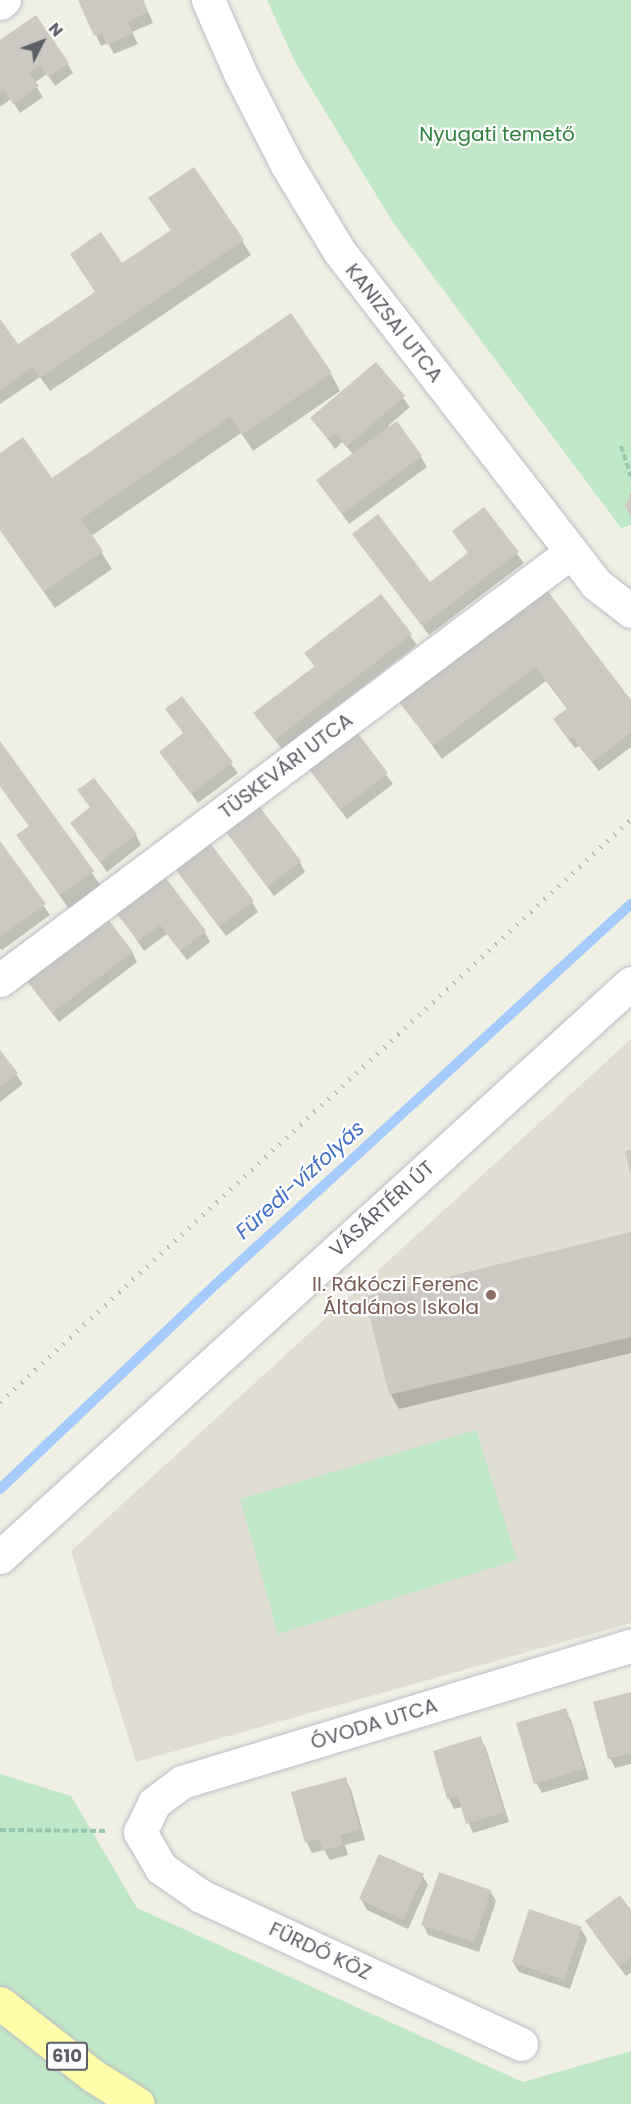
<!DOCTYPE html>
<meta charset="utf-8">
<style>
body{margin:0}
#map{position:relative;width:631px;height:2104px;overflow:hidden;background:#f0efe4;font-family:Poppins,sans-serif}
div>[style]{position:absolute}
[style*='--x']{left:calc(var(--x)*1px);top:calc(var(--y)*1px);width:calc(var(--w)*1px);rotate:calc(var(--a)*1deg)}
.education>*{inset:0;background:#e0ded3}
.green>*{inset:0;background:#c0e8c6}
.shadow>*{inset:0;background:#0003}
.stream>*{height:10px;margin:-5px;padding:0 5px;transform-origin:5px;border-radius:5px;background:#a5cbff}
.building>*{inset:0;background:#cbc9c1}
.path>*{height:4px;margin-top:-2px;transform-origin:0;background:repeating-linear-gradient(90deg,#97c7ac 0 6px,transparent 0 9px)}
.roads{filter:drop-shadow(0 0 2px #bcbdc4) drop-shadow(0 0 2px #bcbdc4)}
.minor>*{height:33px;margin:-16.5px;padding:0 16.5px;transform-origin:16.5px;border-radius:16.5px;background:#fff}
.major>*{height:33px;margin:-16.5px;padding:0 16.5px;transform-origin:16.5px;border-radius:16.5px;background:#fffdaa}
.rail>*{height:4.5px;margin-top:-2.25px;transform-origin:0;background:repeating-linear-gradient(90deg,#b8b8b9 0 1.5px,transparent 0 9.5px)}
.dots>*{width:16px;height:16px;translate:-50% -50%;box-sizing:border-box;border:3px solid #fff;border-radius:50%}
span{translate:-50% -50%;white-space:nowrap;text-align:center;line-height:1.15;-webkit-text-stroke:4.5px #fff;paint-order:stroke}
.shield-label span{padding:2px 4px;background:#fff;border:2px solid;border-radius:4px;-webkit-text-stroke-width:0}
.shield-label{font-size:18px;color:#5c5f66;font-weight:700}
.park-label{font-size:20px;color:#30823f}
.street-label{font-size:20px;color:#5c5f66}
.education-label{font-size:20px;color:#785e54}
.right{translate:-100% -50%;text-align:right}
.water-label{font-size:21px;color:#4170c9;font-style:italic}
.north{position:absolute;left:12px;top:12px;width:60px;height:60px;-webkit-text-stroke:4px #fff;paint-order:stroke;rotate:48deg;font-size:16px;font-weight:700;line-height:24px;text-align:center;color:#5c5f66}
.north::after{content:'';display:block;margin:auto;width:21px;height:27px;background:#5c5f66;clip-path:polygon(50% 0,100% 100%,50% 72%,0 100%)}
</style>
<div id="map">
<div class="education">
<div style="clip-path:polygon(631px 1039px,631px 1623px,136px 1762px,71px 1551px)"></div>
</div>
<div class="green">
<div style="clip-path:polygon(267px 0,631px 0,631px 525px,621px 528px,394px 224px,295px 62px)"></div>
<div style="clip-path:polygon(476px 1430px,517px 1560px,278px 1634px,240px 1499px)"></div>
<div style="clip-path:polygon(0 1774px,71px 1796px,137px 1908px,523px 2082px,631px 2051px,631px 2104px,0 2104px)"></div>
</div>
<div class="shadow">
<div style="clip-path:polygon(80px 0,143px 0,153px 23px,132px 32px,138px 44px,114px 54px,108px 43px,101px 46px)"></div>
<div style="clip-path:polygon(0 42px,67px 63px,73px 73px,55px 86px,47px 74px,34px 83px,43px 97px,20px 113px,11px 99px,0 107px)"></div>
<div style="clip-path:polygon(158px 212px,242px 241px,251px 255px,50px 391px,40px 377px,0 404px,0 323px,25px 357px,96px 293px,121px 265px,172px 232px)"></div>
<div style="clip-path:polygon(376px 364px,410px 407px,388px 426px,421px 457px,427px 467px,349px 524px,318px 480px,353px 454px,342px 442px,335px 449px,312px 418px)"></div>
<div style="clip-path:polygon(331px 374px,340px 391px,253px 451px,241px 433px,91px 536px,112px 569px,55px 608px,0 530px,0 455px,52px 480px)"></div>
<div style="clip-path:polygon(484px 509px,524px 563px,429px 635px,354px 534px,430px 584px,469px 554px,454px 532px)"></div>
<div style="clip-path:polygon(547px 592px,631px 702px,631px 747px,599px 771px,579px 746px,575px 748px,561px 730px,555px 720px,568px 710px,546px 681px,442px 759px,401px 702px)"></div>
<div style="clip-path:polygon(381px 596px,417px 645px,282px 749px,261px 723px,315px 667px,306px 653px)"></div>
<div style="clip-path:polygon(182px 699px,238px 773px,198px 803px,161px 752px,184px 734px,167px 710px)"></div>
<div style="clip-path:polygon(356px 735px,393px 784px,347px 819px,317px 779px)"></div>
<div style="clip-path:polygon(0 743px,101px 886px,69px 909px,18px 836px,30px 828px,0 786px)"></div>
<div style="clip-path:polygon(79px 790px,136px 835px,141px 845px,107px 872px,72px 823px,91px 808px)"></div>
<div style="clip-path:polygon(228px 832px,300px 862px,305px 872px,274px 896px)"></div>
<div style="clip-path:polygon(0 843px,50px 915px,2px 950px,0 948px)"></div>
<div style="clip-path:polygon(178px 871px,252px 902px,258px 912px,226px 936px)"></div>
<div style="clip-path:polygon(119px 914px,205px 932px,210px 942px,187px 960px,167px 934px,144px 951px)"></div>
<div style="clip-path:polygon(132px 952px,137px 962px,59px 1022px,35px 991px)"></div>
<div style="clip-path:polygon(0 1052px,23px 1084px,0 1102px)"></div>
<div style="clip-path:polygon(631px 1233px,631px 1353px,399px 1409px,391px 1395px,367px 1298px)"></div>
<div style="clip-path:polygon(631px 1694px,631px 1764px,615px 1768px,610px 1758px)"></div>
<div style="clip-path:polygon(565px 1710px,571px 1720px,589px 1779px,542px 1793px,536px 1783px)"></div>
<div style="clip-path:polygon(480px 1738px,486px 1748px,509px 1822px,473px 1833px,462px 1807px,454px 1809px,449px 1799px,434px 1752px)"></div>
<div style="clip-path:polygon(345px 1779px,351px 1789px,365px 1840px,345px 1845px,348px 1855px,330px 1860px,324px 1850px,312px 1853px,307px 1843px)"></div>
<div style="clip-path:polygon(422px 1875px,428px 1885px,408px 1929px,367px 1910px,361px 1899px)"></div>
<div style="clip-path:polygon(490px 1891px,496px 1901px,479px 1952px,428px 1935px,423px 1924px)"></div>
<div style="clip-path:polygon(631px 1913px,631px 1972px,626px 1976px,593px 1932px)"></div>
<div style="clip-path:polygon(581px 1929px,587px 1939px,570px 1989px,519px 1972px,513px 1962px)"></div>
</div>
<div class="stream">
<div style="--x:0;--y:1489;--w:298;--a:-43.5"></div>
<div style="--x:216;--y:1284;--w:563;--a:-42.48"></div>
</div>
<div class="building">
<div style="clip-path:polygon(78px 0,143px 0,148px 12px,128px 22px,133px 33px,107px 45px,102px 33px,94px 36px)"></div>
<div style="clip-path:polygon(36px 15px,69px 63px,48px 77px,40px 65px,29px 73px,39px 86px,13px 104px,4px 90px,0 93px,0 40px)"></div>
<div style="clip-path:polygon(194px 167px,244px 240px,40px 378px,33px 367px,0 390px,0 319px,18px 344px,95px 292px,70px 254px,101px 232px,122px 263px,171px 230px,148px 198px)"></div>
<div style="clip-path:polygon(291px 313px,332px 373px,242px 435px,230px 417px,81px 519px,103px 551px,44px 592px,0 530px,0 453px,23px 437px,52px 478px)"></div>
<div style="clip-path:polygon(376px 362px,405px 396px,347px 446px,335px 433px,328px 439px,310px 418px)"></div>
<div style="clip-path:polygon(397px 421px,422px 456px,342px 514px,316px 480px)"></div>
<div style="clip-path:polygon(631px 493px,631px 518px,625px 505px)"></div>
<div style="clip-path:polygon(484px 507px,519px 552px,422px 626px,352px 534px,378px 514px,430px 582px,468px 553px,452px 531px)"></div>
<div style="clip-path:polygon(547px 590px,631px 700px,631px 733px,592px 762px,572px 737px,569px 739px,553px 719px,568px 708px,536px 667px,433px 746px,399px 702px)"></div>
<div style="clip-path:polygon(381px 594px,412px 634px,275px 740px,253px 713px,315px 666px,304px 653px)"></div>
<div style="clip-path:polygon(182px 696px,233px 762px,191px 794px,159px 752px,183px 733px,165px 709px)"></div>
<div style="clip-path:polygon(357px 732px,388px 773px,340px 810px,309px 769px)"></div>
<div style="clip-path:polygon(0 741px,94px 871px,60px 895px,16px 835px,29px 826px,0 786px)"></div>
<div style="clip-path:polygon(94px 778px,137px 834px,100px 862px,70px 823px,90px 807px,77px 790px)"></div>
<div style="clip-path:polygon(259px 806px,301px 861px,267px 887px,226px 832px)"></div>
<div style="clip-path:polygon(0 841px,46px 904px,0 937px)"></div>
<div style="clip-path:polygon(211px 844px,254px 901px,219px 927px,176px 870px)"></div>
<div style="clip-path:polygon(165px 877px,206px 931px,180px 951px,160px 925px,138px 941px,117px 914px)"></div>
<div style="clip-path:polygon(108px 919px,133px 952px,52px 1013px,27px 981px)"></div>
<div style="clip-path:polygon(0 1050px,18px 1073px,0 1087px)"></div>
<div style="clip-path:polygon(631px 1150px,631px 1173px,630px 1173px,625px 1151px)"></div>
<div style="clip-path:polygon(631px 1232px,631px 1337px,389px 1395px,365px 1297px)"></div>
<div style="clip-path:polygon(631px 1692px,631px 1753px,608px 1759px,593px 1702px)"></div>
<div style="clip-path:polygon(566px 1708px,584px 1769px,534px 1784px,516px 1723px)"></div>
<div style="clip-path:polygon(481px 1736px,504px 1812px,466px 1824px,458px 1796px,447px 1799px,433px 1751px)"></div>
<div style="clip-path:polygon(346px 1777px,360px 1830px,340px 1835px,343px 1845px,323px 1851px,319px 1839px,305px 1843px,291px 1792px)"></div>
<div style="clip-path:polygon(379px 1854px,424px 1874px,403px 1920px,359px 1899px)"></div>
<div style="clip-path:polygon(439px 1872px,491px 1890px,474px 1942px,421px 1925px)"></div>
<div style="clip-path:polygon(620px 1895px,631px 1910px,631px 1958px,619px 1967px,585px 1921px)"></div>
<div style="clip-path:polygon(529px 1909px,582px 1927px,564px 1980px,512px 1962px)"></div>
</div>
<div class="path">
<div style="--x:621;--y:446;--w:32;--a:72"></div>
<div style="--x:0;--y:1830;--w:106;--a:0.5"></div>
</div>
<div class="roads">
<div class="minor">
<div style="--x:208;--y:0;--w:80;--a:66.3"></div>
<div style="--x:240;--y:73;--w:103;--a:62.9"></div>
<div style="--x:287;--y:165;--w:100;--a:58.8"></div>
<div style="--x:339;--y:251;--w:421;--a:52.3"></div>
<div style="--x:596;--y:584;--w:44;--a:37.6"></div>
<div style="--x:0;--y:3;--w:5;--a:-37"></div>
<div style="--x:0;--y:980;--w:714;--a:-36.85"></div>
<div style="--x:0;--y:1557;--w:853;--a:-42.29"></div>
<div style="--x:521;--y:2044;--w:353;--a:-155.2"></div>
<div style="--x:201;--y:1896;--w:49;--a:-145"></div>
<div style="--x:161;--y:1868;--w:42;--a:-120.3"></div>
<div style="--x:140;--y:1832;--w:32;--a:-64"></div>
<div style="--x:154;--y:1803;--w:35;--a:-37"></div>
<div style="--x:182;--y:1782;--w:469;--a:-16.9"></div>
</div>
<div class="major">
<div style="--x:0;--y:2003;--w:117;--a:38"></div>
<div style="--x:92;--y:2075;--w:54;--a:32.2"></div>
</div>
</div>
<div class="rail">
<div style="--x:0;--y:1402;--w:859;--a:-42.74"></div>
</div>
<div class="dots">
<div style="left:491px;top:1295px;background:#8d6e63"></div>
</div>
<div class="shield-label">
<span style="left:67px;top:2056px">610</span>
</div>
<div class="park-label">
<span style="left:497px;top:134px">Nyugati temető</span>
</div>
<div class="street-label">
<span style="left:394px;top:323px;rotate:52deg">KANIZSAI UTCA</span>
<span style="left:286px;top:766px;rotate:-37deg">TÜSKEVÁRI UTCA</span>
<span style="left:382px;top:1209px;rotate:-42deg">VÁSÁRTÉRI ÚT</span>
<span style="left:374px;top:1724px;rotate:-17deg">ÓVODA UTCA</span>
<span style="left:320px;top:1951px;rotate:25deg">FÜRDŐ KÖZ</span>
</div>
<div class="education-label">
<span class="right" style="left:479px;top:1296px">II. Rákóczi Ferenc<br>Általános Iskola</span>
</div>
<div class="water-label">
<span style="left:300px;top:1180px;rotate:-42deg">Füredi-vízfolyás</span>
</div>
<div class="north">N</div>
</div>
